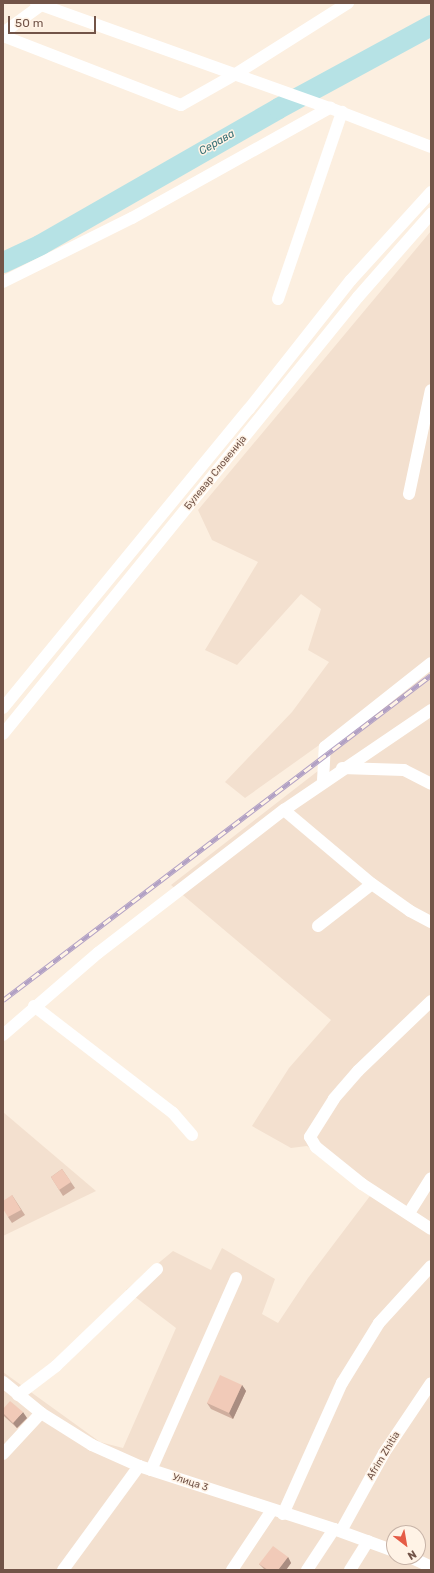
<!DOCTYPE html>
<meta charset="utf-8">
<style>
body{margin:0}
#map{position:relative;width:434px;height:1573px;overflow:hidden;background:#fcefe0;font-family:Rubik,sans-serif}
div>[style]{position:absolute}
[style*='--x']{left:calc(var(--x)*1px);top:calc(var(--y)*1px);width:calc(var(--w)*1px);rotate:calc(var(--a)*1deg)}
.residential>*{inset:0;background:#f3e0cf}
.river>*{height:21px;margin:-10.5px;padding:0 10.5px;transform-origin:10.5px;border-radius:10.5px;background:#b6e2e5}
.minor>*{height:12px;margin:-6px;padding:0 6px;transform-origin:6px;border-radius:6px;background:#fff}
.rail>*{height:4.5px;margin-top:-2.25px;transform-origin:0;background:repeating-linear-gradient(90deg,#fff3e6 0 9px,#b1a0c4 0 18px);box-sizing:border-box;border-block:1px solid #b1a0c4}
.wall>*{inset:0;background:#cfae9e}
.shaded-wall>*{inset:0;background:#a98d81}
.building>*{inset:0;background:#f1cab8}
span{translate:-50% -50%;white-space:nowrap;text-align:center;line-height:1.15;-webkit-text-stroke:3px #fff3e6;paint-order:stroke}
.street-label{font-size:10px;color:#725448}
.water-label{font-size:11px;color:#3c7378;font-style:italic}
.frame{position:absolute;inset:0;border:4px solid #725448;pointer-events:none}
.north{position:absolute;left:386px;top:1525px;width:40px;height:40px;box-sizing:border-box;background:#fff3e6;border:1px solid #c7b3a7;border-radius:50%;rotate:149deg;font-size:11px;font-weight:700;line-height:16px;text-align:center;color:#725448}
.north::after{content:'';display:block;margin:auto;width:14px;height:18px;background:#e55c46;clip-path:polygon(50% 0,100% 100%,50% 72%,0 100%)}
.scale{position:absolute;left:8px;top:16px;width:88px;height:18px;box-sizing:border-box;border:2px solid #725448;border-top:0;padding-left:5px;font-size:12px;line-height:14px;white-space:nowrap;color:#725448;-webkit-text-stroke:3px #fff3e6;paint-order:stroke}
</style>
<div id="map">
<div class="residential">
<div style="clip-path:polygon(evenodd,431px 231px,431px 1570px,3px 1570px,3px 1372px,100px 1442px,123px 1448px,176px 1328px,126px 1290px,173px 1251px,211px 1270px,222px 1248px,275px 1279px,262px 1314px,278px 1323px,308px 1278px,370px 1196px,307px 1146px,291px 1148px,252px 1126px,289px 1068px,331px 1020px,171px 885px,323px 767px,322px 743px,245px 798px,225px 782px,292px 712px,329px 662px,308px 650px,321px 609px,301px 594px,237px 665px,205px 650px,258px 562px,212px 540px,198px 510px,431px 231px,394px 1533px,418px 1533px,418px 1557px,394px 1557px,394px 1533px)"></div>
<div style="clip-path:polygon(3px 1112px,96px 1191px,3px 1236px)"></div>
</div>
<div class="river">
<div style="--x:3;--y:262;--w:40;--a:-25"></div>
<div style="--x:39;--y:245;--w:275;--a:-29.8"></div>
<div style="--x:278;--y:108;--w:174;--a:-28.5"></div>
</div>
<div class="minor">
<div style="--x:36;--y:3;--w:312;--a:19.7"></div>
<div style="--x:330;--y:108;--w:108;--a:21.1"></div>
<div style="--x:3;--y:33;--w:51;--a:-36.2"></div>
<div style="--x:3;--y:36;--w:191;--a:21.2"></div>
<div style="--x:181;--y:105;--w:61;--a:-29.5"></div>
<div style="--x:234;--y:75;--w:135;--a:-32.3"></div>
<div style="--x:3;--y:282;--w:144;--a:-26.4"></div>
<div style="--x:132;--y:218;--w:227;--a:-29.1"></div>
<div style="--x:278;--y:299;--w:198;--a:-71.1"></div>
<div style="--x:409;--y:494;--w:106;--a:-78.1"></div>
<div style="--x:3;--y:708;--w:387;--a:-50.6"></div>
<div style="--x:249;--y:409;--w:164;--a:-51.7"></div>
<div style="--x:351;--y:280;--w:119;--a:-47.7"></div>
<div style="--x:3;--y:734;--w:563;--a:-50.91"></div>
<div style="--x:358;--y:297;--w:111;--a:-48.7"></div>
<div style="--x:342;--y:768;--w:62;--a:1.8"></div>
<div style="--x:404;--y:770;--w:30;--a:27"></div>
<div style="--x:323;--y:781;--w:34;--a:-87"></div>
<div style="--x:325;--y:747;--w:135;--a:-38.4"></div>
<div style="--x:284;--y:810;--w:115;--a:40.1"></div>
<div style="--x:372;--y:884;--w:47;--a:35.4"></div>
<div style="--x:410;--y:911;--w:24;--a:28"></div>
<div style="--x:318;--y:926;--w:68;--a:-37.9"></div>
<div style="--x:431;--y:1001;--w:101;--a:136.2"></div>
<div style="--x:358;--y:1071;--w:37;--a:131"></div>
<div style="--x:334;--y:1099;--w:45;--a:122.3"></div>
<div style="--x:310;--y:1137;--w:12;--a:59"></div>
<div style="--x:316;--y:1147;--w:59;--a:38.8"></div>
<div style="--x:362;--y:1184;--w:82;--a:33.1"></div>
<div style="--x:34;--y:1006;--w:175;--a:37.6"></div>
<div style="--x:173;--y:1113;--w:29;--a:49"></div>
<div style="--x:3;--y:1035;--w:125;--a:-40.8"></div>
<div style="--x:98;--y:953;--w:235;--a:-37.6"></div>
<div style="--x:284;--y:810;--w:178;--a:-34.2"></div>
<div style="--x:409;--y:1213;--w:41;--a:-57.8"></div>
<div style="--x:3;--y:1382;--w:49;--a:39.2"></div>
<div style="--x:41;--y:1413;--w:60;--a:32.1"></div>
<div style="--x:92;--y:1445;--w:51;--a:24.1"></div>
<div style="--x:139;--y:1466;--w:205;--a:17.9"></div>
<div style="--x:334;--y:1529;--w:64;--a:20.1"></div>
<div style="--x:18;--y:1395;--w:48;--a:-37.3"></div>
<div style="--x:56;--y:1366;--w:140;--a:-43.8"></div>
<div style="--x:3;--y:1454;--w:56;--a:-47.2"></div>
<div style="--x:151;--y:1470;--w:210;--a:-66.1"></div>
<div style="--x:283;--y:1514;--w:144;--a:-65.8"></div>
<div style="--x:342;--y:1383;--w:70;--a:-58.3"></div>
<div style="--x:379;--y:1323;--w:77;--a:-47.6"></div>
<div style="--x:341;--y:1531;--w:89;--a:-61.1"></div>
<div style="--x:384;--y:1453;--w:84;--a:-56.1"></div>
<div style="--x:410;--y:1557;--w:23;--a:25"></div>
<div style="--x:63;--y:1570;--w:129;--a:-53.8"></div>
<div style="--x:232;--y:1570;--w:72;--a:-56.3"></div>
<div style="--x:307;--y:1570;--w:49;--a:-56.6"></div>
<div style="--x:350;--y:1570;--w:34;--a:-58"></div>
</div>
<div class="rail">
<div style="--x:3;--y:1000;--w:537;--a:-37.21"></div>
</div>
<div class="wall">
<div style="clip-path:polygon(62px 1169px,75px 1188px,63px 1196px,51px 1177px)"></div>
<div style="clip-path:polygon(12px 1195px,25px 1215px,12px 1223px,8px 1217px)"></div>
<div style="clip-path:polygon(242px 1385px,246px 1391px,233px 1419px,211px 1409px,207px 1403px)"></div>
<div style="clip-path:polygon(3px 1409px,27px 1418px,17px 1428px,5px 1417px,3px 1415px)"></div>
<div style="clip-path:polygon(288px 1557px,291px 1563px,286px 1570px,265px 1570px,259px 1564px)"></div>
</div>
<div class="shaded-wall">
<div style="clip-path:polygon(242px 1385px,246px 1391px,233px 1419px,229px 1413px)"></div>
<div style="clip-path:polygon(23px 1412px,27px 1418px,17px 1428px,13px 1423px)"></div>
<div style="clip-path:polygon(288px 1557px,291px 1563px,286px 1570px,278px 1570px)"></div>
</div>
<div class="building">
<div style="clip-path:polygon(62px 1169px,71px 1182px,59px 1190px,51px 1177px)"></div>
<div style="clip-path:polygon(12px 1195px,21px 1210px,8px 1217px,3px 1209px,3px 1201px)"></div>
<div style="clip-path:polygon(220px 1375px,242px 1385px,229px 1413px,207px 1403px)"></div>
<div style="clip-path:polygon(10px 1401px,23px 1412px,13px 1423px,3px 1413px,3px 1409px)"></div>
<div style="clip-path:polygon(273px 1546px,288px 1557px,278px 1570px,268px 1570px,259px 1564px)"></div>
</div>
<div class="street-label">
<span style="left:216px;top:473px;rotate:-51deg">Булевар Словенија</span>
<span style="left:384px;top:1456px;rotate:-59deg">Afrim Zhitia</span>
<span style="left:190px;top:1483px;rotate:18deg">Улица 3</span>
</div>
<div class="water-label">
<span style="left:217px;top:143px;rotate:-30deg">Серава</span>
</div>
<div class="frame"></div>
<div class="north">N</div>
<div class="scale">50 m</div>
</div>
